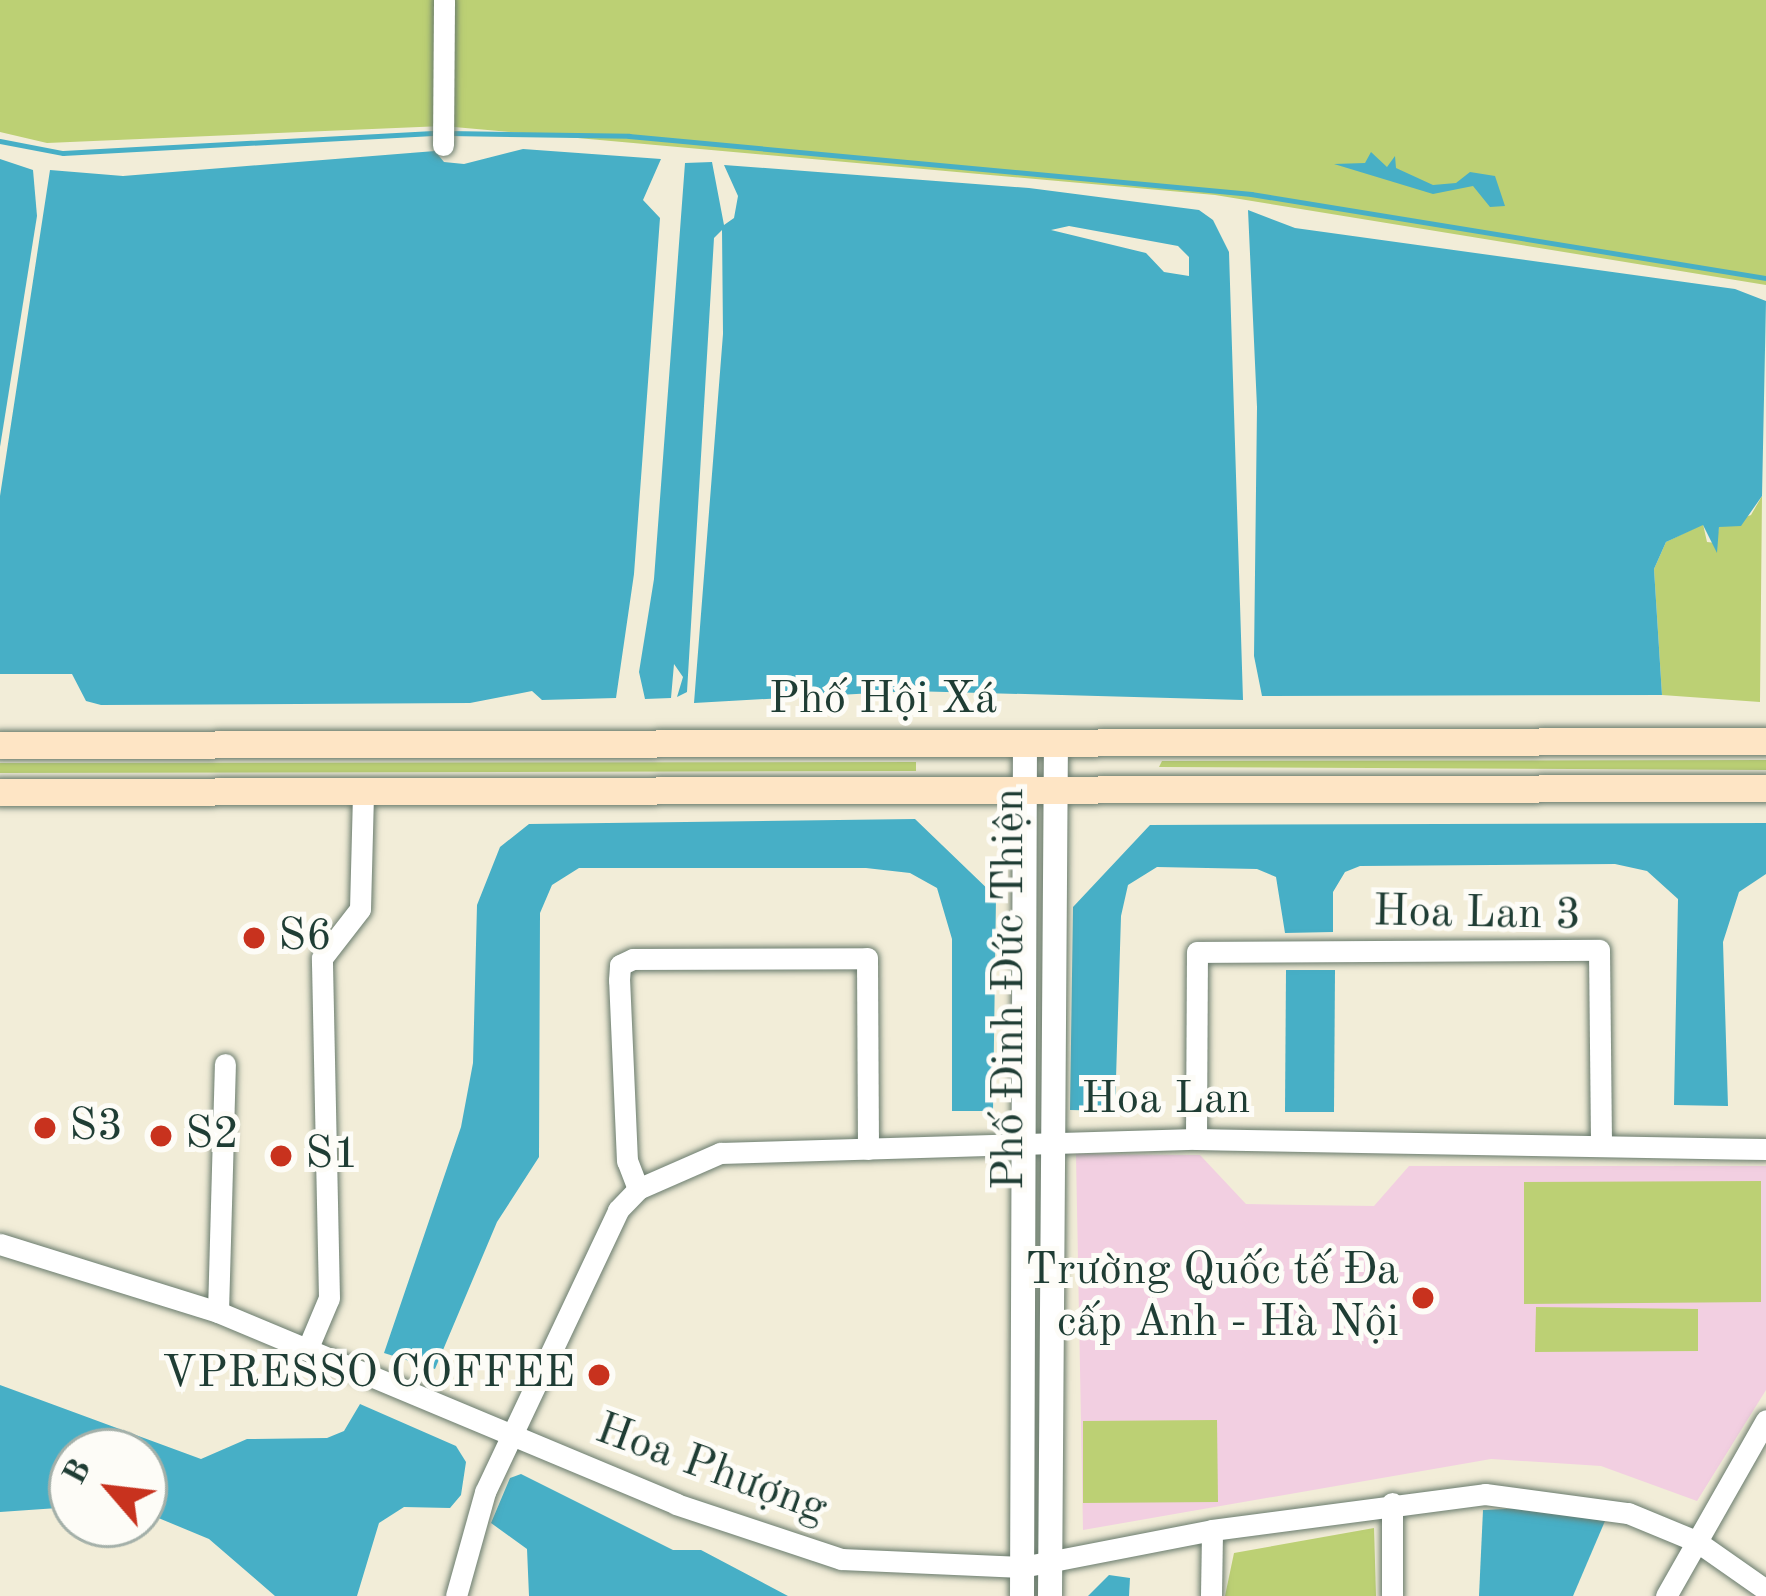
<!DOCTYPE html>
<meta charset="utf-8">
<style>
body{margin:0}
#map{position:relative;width:1766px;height:1596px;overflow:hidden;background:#f2edd8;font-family:"Old Standard TT",serif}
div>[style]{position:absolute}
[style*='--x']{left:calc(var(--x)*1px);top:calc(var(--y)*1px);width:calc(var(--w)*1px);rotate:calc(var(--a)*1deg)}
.built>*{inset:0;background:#f2cfe1}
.green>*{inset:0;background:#bcd074}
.water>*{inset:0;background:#47afc6}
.stream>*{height:4.5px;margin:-2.25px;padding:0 2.25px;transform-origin:2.25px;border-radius:2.25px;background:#47afc6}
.roads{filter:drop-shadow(0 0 3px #697b6d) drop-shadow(0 0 3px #697b6d)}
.minor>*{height:21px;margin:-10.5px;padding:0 10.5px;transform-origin:10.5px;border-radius:10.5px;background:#fff}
.tertiary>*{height:24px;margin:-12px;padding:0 12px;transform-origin:12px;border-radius:12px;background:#fff}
.secondary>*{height:27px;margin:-13.5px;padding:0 13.5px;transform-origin:13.5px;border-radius:13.5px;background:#fee5c5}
.dots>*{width:33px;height:33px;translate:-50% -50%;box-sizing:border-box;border:6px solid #fdfcf7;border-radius:50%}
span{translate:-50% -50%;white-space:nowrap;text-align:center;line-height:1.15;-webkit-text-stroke:10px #fdfcf7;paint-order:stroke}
.street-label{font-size:45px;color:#1f3d34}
.poi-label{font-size:45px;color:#1f3d34}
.left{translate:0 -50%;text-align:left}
.right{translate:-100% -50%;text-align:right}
.north{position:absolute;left:48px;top:1428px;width:120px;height:120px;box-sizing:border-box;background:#fdfcf7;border:3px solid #a4b0a9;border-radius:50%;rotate:298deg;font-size:33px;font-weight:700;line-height:48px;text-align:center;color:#1f3d34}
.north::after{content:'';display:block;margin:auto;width:42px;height:54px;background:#c8321e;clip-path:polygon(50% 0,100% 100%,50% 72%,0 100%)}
</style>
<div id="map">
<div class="built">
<div style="clip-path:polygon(1076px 1154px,1200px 1155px,1246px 1204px,1374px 1206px,1409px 1166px,1766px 1166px,1766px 1390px,1697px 1501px,1601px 1466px,1491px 1459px,1083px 1530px)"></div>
</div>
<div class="green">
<div style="clip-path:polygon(0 0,1766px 0,1766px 285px,1215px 195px,443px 126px,47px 143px,0 132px)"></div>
<div style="clip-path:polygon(1762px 496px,1760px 702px,1662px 695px,1654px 569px,1666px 542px,1703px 524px,1707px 542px,1716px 543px,1719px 527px,1751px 515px)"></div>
<div style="clip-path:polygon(1766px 760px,1766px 770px,1159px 767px,1162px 761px)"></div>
<div style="clip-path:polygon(916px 762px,916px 771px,0 773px,0 763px)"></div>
<div style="clip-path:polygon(1761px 1181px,1761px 1302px,1524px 1304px,1524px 1182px)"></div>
<div style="clip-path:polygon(1536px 1307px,1698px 1309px,1698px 1351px,1535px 1352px)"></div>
<div style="clip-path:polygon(1217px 1420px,1218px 1502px,1083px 1503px,1083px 1421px)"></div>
<div style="clip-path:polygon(1374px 1528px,1376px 1596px,1225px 1596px,1234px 1553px)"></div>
</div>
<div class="water">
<div style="clip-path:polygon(523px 149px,661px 159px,643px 200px,660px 218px,634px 574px,616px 698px,542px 700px,532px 691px,470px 703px,101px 705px,86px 701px,72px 674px,0 674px,0 496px,50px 170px,123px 176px,435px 151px,444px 162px,464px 164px)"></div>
<div style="clip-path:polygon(1371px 152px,1387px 167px,1395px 156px,1396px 168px,1433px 185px,1456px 183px,1470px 172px,1495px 176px,1505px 206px,1490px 207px,1473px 186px,1433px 194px,1334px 164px,1365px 163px)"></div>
<div style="clip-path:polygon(0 159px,33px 170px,37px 216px,0 447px)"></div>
<div style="clip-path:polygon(evenodd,712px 162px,724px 225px,734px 218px,738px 196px,724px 165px,1029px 188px,1199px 210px,1213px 220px,1229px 252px,1243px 700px,910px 691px,694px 703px,723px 334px,722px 230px,714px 238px,687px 692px,677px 697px,683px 677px,674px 664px,671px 698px,645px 699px,639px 672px,654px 579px,685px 163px,712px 162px,1069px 226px,1178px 246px,1189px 257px,1189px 276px,1164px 272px,1146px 253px,1051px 230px,1069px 226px)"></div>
<div style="clip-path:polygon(1248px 210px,1295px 228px,1735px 289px,1766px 301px,1762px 496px,1741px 526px,1719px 527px,1717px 553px,1703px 525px,1666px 542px,1654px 569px,1662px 695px,1262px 696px,1254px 656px,1257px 407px)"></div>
<div style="clip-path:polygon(915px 819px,996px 897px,993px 1111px,952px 1111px,952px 939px,937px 888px,910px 873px,866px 868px,579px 868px,552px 885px,540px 913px,539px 1157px,497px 1222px,435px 1369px,384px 1353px,461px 1127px,473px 1063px,477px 905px,500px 847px,529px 824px)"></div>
<div style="clip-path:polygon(1766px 823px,1766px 874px,1739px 892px,1723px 942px,1728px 1106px,1674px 1105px,1678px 899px,1647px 871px,1615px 864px,1360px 866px,1345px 872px,1333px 892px,1333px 932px,1285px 933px,1276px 877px,1257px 869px,1157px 867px,1128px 885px,1121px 916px,1115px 1111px,1070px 1110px,1073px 907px,1150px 825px)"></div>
<div style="clip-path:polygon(1286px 970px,1335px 970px,1334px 1112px,1285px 1112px)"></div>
<div style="clip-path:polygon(0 1385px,201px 1459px,247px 1439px,327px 1438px,344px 1431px,360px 1404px,456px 1446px,466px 1462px,461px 1495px,450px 1508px,404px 1507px,379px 1523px,357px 1596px,275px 1596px,209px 1539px,144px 1512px,144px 1452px,72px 1452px,72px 1507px,0 1512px)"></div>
<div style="clip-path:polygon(521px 1474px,673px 1550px,701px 1550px,788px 1596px,529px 1596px,527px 1549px,491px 1523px,510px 1478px)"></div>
<div style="clip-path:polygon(1527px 1508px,1605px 1521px,1573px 1596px,1479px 1596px,1483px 1510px)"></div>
<div style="clip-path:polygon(1109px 1575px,1130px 1578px,1129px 1596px,1088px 1596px)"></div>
</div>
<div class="stream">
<div style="--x:448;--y:133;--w:181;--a:0.9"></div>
<div style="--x:629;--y:136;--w:625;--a:5.33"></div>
<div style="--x:1251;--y:194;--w:522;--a:9.26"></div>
<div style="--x:0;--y:141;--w:64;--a:10.8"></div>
<div style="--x:63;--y:153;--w:375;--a:-3.1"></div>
</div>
<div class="roads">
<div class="minor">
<div style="--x:443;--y:145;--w:145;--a:-89.6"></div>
<div style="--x:1196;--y:1139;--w:187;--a:-89.7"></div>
<div style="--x:1197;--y:952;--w:402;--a:-0.3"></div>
<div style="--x:1599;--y:950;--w:195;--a:89.4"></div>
<div style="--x:638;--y:1189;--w:30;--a:-111"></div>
<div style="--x:627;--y:1161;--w:181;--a:-92.5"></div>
<div style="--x:619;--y:980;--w:15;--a:-86"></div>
<div style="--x:620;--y:965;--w:14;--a:-25"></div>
<div style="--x:633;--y:959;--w:234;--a:-0.2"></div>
<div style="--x:867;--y:958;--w:191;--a:89.7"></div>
<div style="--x:0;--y:1244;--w:228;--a:17.3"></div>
<div style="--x:218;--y:1312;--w:497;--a:22.7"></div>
<div style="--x:676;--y:1504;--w:174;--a:18.4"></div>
<div style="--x:841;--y:1559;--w:181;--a:2.5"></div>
<div style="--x:1022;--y:1567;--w:194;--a:-11"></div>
<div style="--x:1212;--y:1530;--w:275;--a:-7.5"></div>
<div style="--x:1485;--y:1494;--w:144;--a:7.6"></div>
<div style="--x:1628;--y:1513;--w:74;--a:22.4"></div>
<div style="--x:1696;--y:1541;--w:85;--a:35"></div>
<div style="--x:218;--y:1312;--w:248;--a:-88.4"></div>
<div style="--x:307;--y:1350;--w:56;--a:-67.1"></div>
<div style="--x:329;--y:1298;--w:340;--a:-91.2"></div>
<div style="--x:322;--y:958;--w:62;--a:-52.2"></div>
<div style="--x:360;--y:909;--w:118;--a:-88.5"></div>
<div style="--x:456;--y:1596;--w:108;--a:-74.4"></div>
<div style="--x:485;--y:1492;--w:312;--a:-64.7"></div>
<div style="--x:618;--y:1210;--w:29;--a:-46"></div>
<div style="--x:638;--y:1189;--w:90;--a:-23.7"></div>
<div style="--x:720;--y:1153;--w:476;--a:-1.7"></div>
<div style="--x:1196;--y:1139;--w:570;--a:1.01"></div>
<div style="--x:1211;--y:1596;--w:66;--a:-89.1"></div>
<div style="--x:1392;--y:1596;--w:93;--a:-90"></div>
<div style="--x:1666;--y:1596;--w:202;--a:-60.4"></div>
</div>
<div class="tertiary">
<div style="--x:1022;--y:1596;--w:853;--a:-89.8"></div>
<div style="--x:1050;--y:1596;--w:853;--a:-89.6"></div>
</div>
<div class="secondary">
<div style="--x:0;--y:745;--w:1766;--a:-0.13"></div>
<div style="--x:0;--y:792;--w:1766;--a:-0.13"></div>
</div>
</div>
<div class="dots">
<div style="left:254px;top:938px;background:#c8321e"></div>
<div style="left:45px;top:1128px;background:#c8321e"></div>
<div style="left:161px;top:1136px;background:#c8321e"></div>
<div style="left:281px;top:1156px;background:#c8321e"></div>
<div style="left:1423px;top:1298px;background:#c8321e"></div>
<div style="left:599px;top:1375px;background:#c8321e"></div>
</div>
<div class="street-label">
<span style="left:883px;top:701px">Phố Hội Xá</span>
<span style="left:1477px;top:915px;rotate:1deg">Hoa Lan 3</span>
<span style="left:1011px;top:989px;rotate:-90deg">Phố Đinh Đức Thiện</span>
<span style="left:1166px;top:1101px">Hoa Lan</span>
<span style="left:711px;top:1470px;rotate:20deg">Hoa Phượng</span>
</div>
<div class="poi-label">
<span class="left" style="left:278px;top:938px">S6</span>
<span class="left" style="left:69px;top:1128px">S3</span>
<span class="left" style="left:185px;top:1136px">S2</span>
<span class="left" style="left:305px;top:1156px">S1</span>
<span class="right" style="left:1399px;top:1298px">Trường Quốc tế Đa<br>cấp Anh - Hà Nội</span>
<span class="right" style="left:575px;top:1375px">VPRESSO COFFEE</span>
</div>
<div class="north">B</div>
</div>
